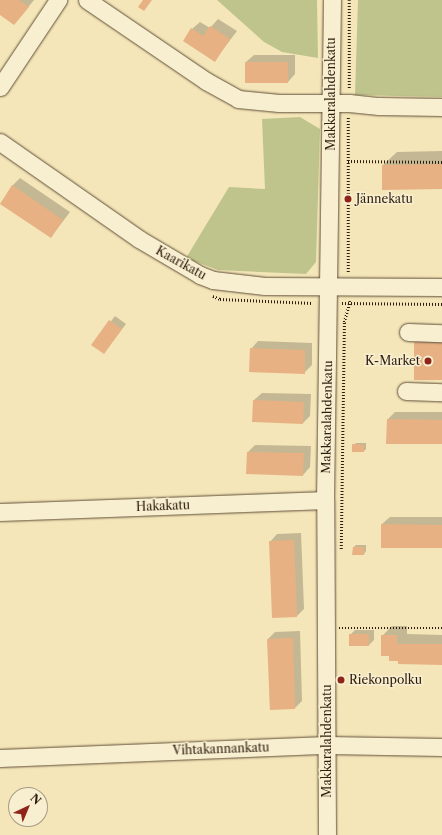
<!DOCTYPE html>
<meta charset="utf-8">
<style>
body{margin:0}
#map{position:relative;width:442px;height:835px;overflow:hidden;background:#f4e6b8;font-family:"Libre Caslon Text",serif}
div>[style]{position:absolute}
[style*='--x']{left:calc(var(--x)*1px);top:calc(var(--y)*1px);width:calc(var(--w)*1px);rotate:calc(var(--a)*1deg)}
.green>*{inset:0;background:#bfc48c}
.shadow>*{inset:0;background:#0003}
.building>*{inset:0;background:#e7b183}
.path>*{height:2.5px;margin-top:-1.25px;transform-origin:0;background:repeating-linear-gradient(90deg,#2e1c0d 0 1px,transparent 0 3px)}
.roads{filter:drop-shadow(0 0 1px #604e38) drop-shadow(0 0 1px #604e38)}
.minor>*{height:17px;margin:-8.5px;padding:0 8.5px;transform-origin:8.5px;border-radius:8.5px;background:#f8efd1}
.dots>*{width:11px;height:11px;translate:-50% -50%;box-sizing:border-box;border:2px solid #f8efd1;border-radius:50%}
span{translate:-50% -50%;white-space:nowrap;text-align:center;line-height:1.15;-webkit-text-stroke:3px #f8efd1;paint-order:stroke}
.street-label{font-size:12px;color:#2e1c0d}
.poi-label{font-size:12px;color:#2e1c0d}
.left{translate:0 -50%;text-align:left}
.right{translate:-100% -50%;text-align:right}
.north{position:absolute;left:8px;top:787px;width:40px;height:40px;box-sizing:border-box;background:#f8efd1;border:1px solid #a79b83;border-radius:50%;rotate:44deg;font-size:11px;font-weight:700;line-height:16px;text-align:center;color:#2e1c0d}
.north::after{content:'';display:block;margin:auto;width:14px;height:18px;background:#8f2418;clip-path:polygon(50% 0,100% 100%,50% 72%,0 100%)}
</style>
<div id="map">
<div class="green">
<div style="clip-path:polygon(217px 0,317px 0,318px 58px,282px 52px,264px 42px)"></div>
<div style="clip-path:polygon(358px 0,442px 0,442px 97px,355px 95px)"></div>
<div style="clip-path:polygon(300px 117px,320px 129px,316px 262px,306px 274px,218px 270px,186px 258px,229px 187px,265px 189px,262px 119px)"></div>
</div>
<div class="shadow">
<div style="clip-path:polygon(0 0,34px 0,21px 16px,0 14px)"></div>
<div style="clip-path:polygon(218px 19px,237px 31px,215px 60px,192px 29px,200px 22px,210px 28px)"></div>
<div style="clip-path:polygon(254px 55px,295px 55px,295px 74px,288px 82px,246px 82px,246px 62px)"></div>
<div style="clip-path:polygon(442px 151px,442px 188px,383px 165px,397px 152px)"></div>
<div style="clip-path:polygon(20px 178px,70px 212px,51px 237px,12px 186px)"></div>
<div style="clip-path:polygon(115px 316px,126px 324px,104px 353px,93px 345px)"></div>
<div style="clip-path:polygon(422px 335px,442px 336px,442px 379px,415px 343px)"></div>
<div style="clip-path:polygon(258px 341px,312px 343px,312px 365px,304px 373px,251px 349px)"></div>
<div style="clip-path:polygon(262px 393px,311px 394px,310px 416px,303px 423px,253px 421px,254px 400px)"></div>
<div style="clip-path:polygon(395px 412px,442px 412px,442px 443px,388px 419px)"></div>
<div style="clip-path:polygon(356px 443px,366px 443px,366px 449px,364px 451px,353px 445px)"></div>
<div style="clip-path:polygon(255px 445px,311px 446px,310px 467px,303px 475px,248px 452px)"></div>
<div style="clip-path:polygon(390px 517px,442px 517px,442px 547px,382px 524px)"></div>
<div style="clip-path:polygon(301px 533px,304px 609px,297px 616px,270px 542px,277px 534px)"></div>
<div style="clip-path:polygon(356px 545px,366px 545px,366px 551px,364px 554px,354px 547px)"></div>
<div style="clip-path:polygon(392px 626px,407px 626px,407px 634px,442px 635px,442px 664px,399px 660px,390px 655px,382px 636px)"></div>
<div style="clip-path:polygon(355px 630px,374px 630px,374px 640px,369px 645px,350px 635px)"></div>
<div style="clip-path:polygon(300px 631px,302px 701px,295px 708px,270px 709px,268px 639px,275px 632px)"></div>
</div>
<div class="building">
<div style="clip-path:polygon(0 0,19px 0,29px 7px,14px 25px,0 15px)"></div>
<div style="clip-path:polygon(143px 0,152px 0,144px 11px,138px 7px)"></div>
<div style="clip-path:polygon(210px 26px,230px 39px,215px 62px,183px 41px,191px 28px,203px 36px)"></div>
<div style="clip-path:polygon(245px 62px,288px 62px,288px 83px,245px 83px)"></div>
<div style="clip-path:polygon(442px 164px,442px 189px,382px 190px,382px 165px)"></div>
<div style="clip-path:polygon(12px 185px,63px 220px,51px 238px,0 204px)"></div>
<div style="clip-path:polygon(109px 320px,122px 329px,104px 354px,91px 345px)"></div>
<div style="clip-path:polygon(414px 342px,442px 343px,442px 380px,414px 380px)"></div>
<div style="clip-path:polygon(250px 348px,305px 350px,305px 374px,249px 372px)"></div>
<div style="clip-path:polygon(253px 400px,304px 402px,303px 424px,252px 422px)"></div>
<div style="clip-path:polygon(387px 419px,442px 420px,442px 444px,386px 444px)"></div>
<div style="clip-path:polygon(352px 444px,364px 445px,364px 452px,352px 452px)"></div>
<div style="clip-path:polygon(247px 452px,304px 453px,303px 476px,246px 474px)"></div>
<div style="clip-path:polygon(381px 524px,442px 525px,442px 548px,381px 548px)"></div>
<div style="clip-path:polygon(294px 540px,297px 617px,272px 618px,269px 541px)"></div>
<div style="clip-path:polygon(353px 547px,364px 547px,364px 555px,352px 555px)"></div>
<div style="clip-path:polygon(349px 634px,369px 634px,369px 646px,349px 646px)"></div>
<div style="clip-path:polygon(381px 635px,397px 635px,397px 644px,442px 644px,442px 665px,398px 664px,398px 661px,389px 661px,389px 656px,381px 656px)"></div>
<div style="clip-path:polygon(293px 638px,295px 709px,270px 710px,267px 639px)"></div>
</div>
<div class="path">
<div style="--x:349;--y:88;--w:88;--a:-90"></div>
<div style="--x:348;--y:161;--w:94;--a:0.6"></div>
<div style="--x:348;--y:272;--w:155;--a:-90"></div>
<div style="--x:213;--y:296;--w:8;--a:23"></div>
<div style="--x:220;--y:299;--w:93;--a:2.5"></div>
<div style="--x:342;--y:303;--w:100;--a:0.6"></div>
<div style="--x:341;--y:549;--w:227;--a:-89.2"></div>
<div style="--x:344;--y:322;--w:22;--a:-74"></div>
<div style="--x:339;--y:628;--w:103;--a:0"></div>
</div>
<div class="roads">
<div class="minor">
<div style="--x:87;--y:0;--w:144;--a:34.2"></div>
<div style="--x:206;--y:81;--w:37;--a:29"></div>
<div style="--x:238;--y:99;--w:41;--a:5.6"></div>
<div style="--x:279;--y:103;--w:70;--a:0"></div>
<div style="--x:349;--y:103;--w:30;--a:6"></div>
<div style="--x:379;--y:106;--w:63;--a:0.9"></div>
<div style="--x:0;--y:87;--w:105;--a:-56.3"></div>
<div style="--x:0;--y:142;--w:169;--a:34.9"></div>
<div style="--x:139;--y:239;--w:71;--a:30.5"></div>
<div style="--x:200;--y:275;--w:14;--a:21"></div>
<div style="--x:213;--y:280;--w:52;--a:6.6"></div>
<div style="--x:265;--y:286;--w:177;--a:0.3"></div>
<div style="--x:408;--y:332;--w:34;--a:2"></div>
<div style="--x:406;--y:391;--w:36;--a:2"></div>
<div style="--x:0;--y:512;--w:325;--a:-2.1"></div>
<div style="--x:0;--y:758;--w:327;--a:-2.3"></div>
<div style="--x:327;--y:745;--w:115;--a:1"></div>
<div style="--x:327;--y:835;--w:335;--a:-90.3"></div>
<div style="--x:325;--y:500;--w:500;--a:-89.2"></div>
</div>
</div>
<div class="dots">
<div style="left:348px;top:199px;background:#8f2418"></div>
<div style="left:428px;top:361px;background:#8f2418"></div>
<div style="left:341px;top:680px;background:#8f2418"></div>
</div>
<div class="street-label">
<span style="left:331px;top:94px;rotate:-90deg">Makkaralahdenkatu</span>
<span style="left:181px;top:263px;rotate:29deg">Kaarikatu</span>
<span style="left:327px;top:417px;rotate:-89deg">Makkaralahdenkatu</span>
<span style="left:163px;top:506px;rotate:-2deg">Hakakatu</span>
<span style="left:327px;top:741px;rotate:-90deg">Makkaralahdenkatu</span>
<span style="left:221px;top:749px;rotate:-2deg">Vihtakannankatu</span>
</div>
<div class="poi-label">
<span class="left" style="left:356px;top:199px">Jännekatu</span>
<span class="right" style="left:420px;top:361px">K-Market</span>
<span class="left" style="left:349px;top:680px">Riekonpolku</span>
</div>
<div class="north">N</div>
</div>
